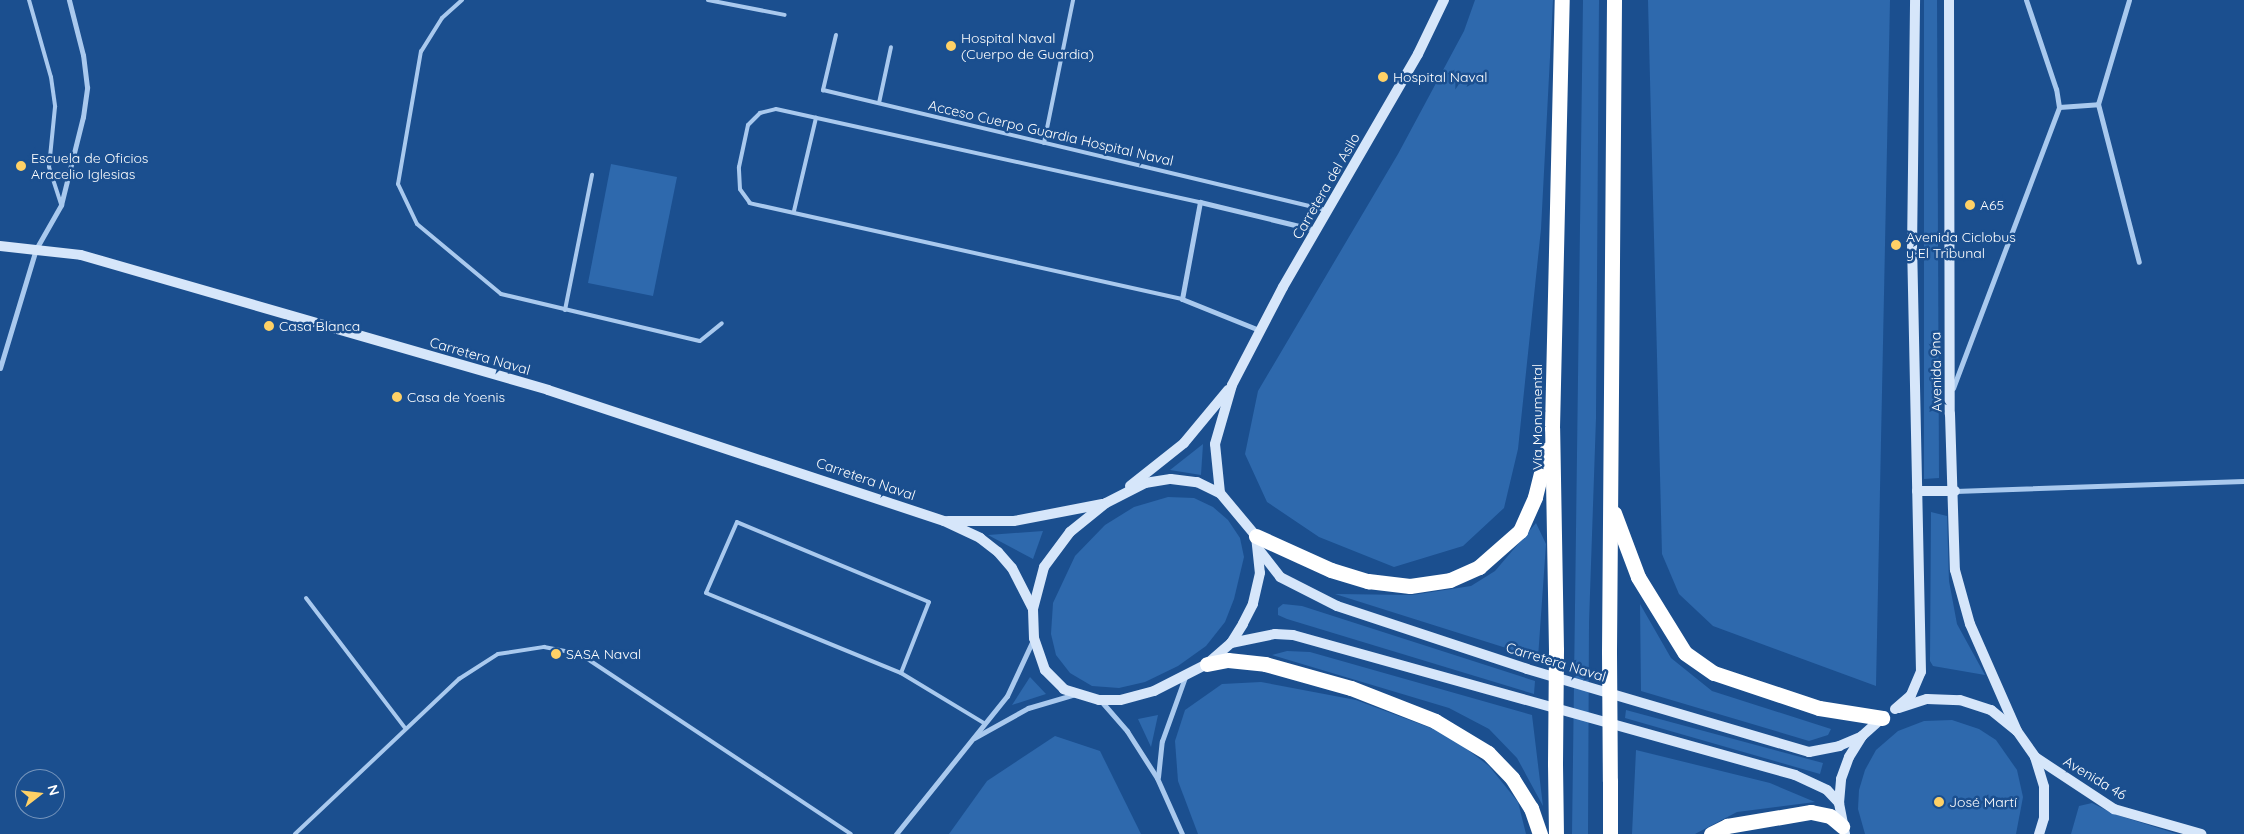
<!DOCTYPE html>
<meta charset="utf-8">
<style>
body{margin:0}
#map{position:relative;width:2244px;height:834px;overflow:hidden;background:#1b4f8f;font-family:Quicksand,sans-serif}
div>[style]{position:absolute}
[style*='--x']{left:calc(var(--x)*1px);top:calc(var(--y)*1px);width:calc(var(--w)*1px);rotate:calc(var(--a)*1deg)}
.green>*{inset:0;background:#2e69ad}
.lane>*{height:4px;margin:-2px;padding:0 2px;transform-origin:2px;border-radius:2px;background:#a9c9ee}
.street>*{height:5px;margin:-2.5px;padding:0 2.5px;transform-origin:2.5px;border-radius:2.5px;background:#a9c9ee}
.secondary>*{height:10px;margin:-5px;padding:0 5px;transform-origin:5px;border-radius:5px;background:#d6e6fa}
.highway>*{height:15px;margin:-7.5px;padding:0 7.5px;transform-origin:7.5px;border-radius:7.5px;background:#fff}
.highway-bridge>*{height:15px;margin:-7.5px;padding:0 7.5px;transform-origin:7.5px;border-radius:7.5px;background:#fff}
.dots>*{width:14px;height:14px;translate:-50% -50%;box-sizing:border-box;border:2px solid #1b4f8f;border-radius:50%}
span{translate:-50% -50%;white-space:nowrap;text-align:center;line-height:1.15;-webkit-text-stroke:5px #1b4f8f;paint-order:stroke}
.poi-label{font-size:14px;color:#fff}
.left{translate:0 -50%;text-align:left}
.street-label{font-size:14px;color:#fff}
.north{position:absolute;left:15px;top:769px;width:50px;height:50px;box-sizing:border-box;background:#1b4f8f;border:1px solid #7695bc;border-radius:50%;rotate:74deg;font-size:14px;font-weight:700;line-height:20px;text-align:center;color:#fff}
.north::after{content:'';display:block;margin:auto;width:18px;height:22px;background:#ffd166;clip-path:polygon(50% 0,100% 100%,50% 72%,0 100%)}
</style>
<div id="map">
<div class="green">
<div style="clip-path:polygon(1475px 0,1553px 0,1541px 229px,1518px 449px,1504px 508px,1463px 546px,1394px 567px,1319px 537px,1267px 502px,1245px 454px,1258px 391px,1398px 154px,1464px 31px)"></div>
<div style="clip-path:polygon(1583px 0,1599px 0,1596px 418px,1589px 623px,1588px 834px,1572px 834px)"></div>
<div style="clip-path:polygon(1648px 0,1890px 0,1876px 686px,1713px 626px,1679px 594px,1662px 554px)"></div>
<div style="clip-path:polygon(1924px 0,1937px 0,1939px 478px,1924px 479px)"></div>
<div style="clip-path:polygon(611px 164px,677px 177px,653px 296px,588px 283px)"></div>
<div style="clip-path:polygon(1203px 444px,1201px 475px,1170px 470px)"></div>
<div style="clip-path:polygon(1168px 497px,1194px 498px,1213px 507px,1228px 520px,1240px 538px,1244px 557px,1234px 599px,1225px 622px,1206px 646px,1178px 666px,1145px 682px,1119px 688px,1092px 686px,1070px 673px,1056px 655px,1051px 634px,1053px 603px,1075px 556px,1105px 525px,1134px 507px)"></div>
<div style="clip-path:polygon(1931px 512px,1947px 516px,1949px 581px,1957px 624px,1985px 675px,1933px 666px,1930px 661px)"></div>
<div style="clip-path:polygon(1536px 523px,1546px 544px,1538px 658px,1335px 594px,1412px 595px,1471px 586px,1495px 571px)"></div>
<div style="clip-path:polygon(1043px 531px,1033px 559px,988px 535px)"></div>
<div style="clip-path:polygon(1283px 604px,1302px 606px,1535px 681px,1534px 694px,1287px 619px,1278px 615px,1278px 608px)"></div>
<div style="clip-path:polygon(1640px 604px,1671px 658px,1712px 691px,1831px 729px,1828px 735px,1809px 741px,1641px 691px)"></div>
<div style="clip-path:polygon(1287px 651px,1310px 652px,1532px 715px,1543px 806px,1517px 758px,1489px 729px,1449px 708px,1272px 655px)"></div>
<div style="clip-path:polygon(1030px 677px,1046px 694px,1012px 705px)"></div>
<div style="clip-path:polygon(1261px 682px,1356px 700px,1447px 734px,1489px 766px,1518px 802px,1526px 834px,1198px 834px,1178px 781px,1175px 741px,1185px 710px,1222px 684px)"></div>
<div style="clip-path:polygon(1626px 710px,1823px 763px,1820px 774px,1625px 718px)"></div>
<div style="clip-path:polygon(1158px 715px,1151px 747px,1138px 719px)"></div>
<div style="clip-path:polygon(1952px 720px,1979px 729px,1996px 740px,2017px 770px,2023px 797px,2016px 834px,1865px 834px,1858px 809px,1859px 790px,1865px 770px,1876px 750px,1898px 731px,1924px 721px)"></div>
<div style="clip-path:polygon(1055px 736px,1100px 751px,1141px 834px,949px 834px,987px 781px)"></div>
<div style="clip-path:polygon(1636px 750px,1770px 783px,1815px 802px,1737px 812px,1695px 834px,1632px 834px)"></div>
<div style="clip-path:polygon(2092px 803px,2114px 814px,2177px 834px,2071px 834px,2079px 806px)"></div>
</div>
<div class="lane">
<div style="--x:29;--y:0;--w:80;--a:74.1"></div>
<div style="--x:51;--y:77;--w:30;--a:82"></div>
<div style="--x:55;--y:107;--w:60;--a:95.7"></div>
<div style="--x:49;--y:167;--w:39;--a:72"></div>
<div style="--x:462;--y:0;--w:27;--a:138"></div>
<div style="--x:442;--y:18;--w:39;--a:122"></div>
<div style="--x:421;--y:51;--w:135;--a:99.8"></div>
<div style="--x:398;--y:184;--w:44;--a:64.6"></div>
<div style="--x:417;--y:224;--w:109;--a:39.8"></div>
<div style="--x:501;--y:294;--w:204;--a:13.3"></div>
<div style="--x:700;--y:341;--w:28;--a:-39"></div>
<div style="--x:708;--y:0;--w:78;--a:11"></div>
<div style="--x:836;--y:35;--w:57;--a:103.3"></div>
<div style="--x:823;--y:90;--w:517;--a:13.42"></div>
<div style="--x:879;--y:103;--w:57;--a:-77.9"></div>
<div style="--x:1044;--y:143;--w:146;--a:-78.5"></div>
<div style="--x:794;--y:211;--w:96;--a:-76.7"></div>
<div style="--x:1182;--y:299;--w:443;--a:-167.5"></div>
<div style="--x:750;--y:203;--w:17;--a:-126"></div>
<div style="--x:740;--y:189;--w:22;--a:-93"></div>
<div style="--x:739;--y:167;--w:43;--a:-77.9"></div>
<div style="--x:748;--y:125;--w:17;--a:-45"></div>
<div style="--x:760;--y:113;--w:16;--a:-14"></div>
<div style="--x:776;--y:109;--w:434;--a:12.4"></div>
<div style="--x:565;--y:310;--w:138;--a:-78.7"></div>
<div style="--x:306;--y:598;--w:163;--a:52.7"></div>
<div style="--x:901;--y:673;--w:76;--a:-68.5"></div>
<div style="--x:929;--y:602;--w:208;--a:-157.4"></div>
<div style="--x:737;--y:522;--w:77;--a:113.6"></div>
<div style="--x:706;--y:593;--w:211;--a:22.3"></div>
<div style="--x:901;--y:673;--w:97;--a:31.1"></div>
<div style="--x:295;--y:834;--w:226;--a:-43.4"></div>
<div style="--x:459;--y:679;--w:46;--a:-32.7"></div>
<div style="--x:498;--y:654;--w:47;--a:-8.7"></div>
<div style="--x:544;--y:647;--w:37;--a:11"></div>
<div style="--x:580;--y:654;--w:325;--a:33.6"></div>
</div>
<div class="street">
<div style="--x:2129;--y:0;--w:109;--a:106.6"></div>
<div style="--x:2098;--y:104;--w:163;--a:75.5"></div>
<div style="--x:2059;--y:107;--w:39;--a:-4"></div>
<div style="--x:1259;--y:330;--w:83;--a:-158.1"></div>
<div style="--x:1182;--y:299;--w:99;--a:-79.5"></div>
<div style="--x:1200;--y:202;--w:119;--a:13.6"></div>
<div style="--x:0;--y:368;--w:124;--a:-73.2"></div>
<div style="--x:36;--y:249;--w:51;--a:-60.4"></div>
<div style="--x:61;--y:205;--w:91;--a:-76"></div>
<div style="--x:83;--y:117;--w:30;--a:-82"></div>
<div style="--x:87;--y:87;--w:32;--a:-97"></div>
<div style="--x:83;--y:55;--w:57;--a:-104.3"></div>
<div style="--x:1953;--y:388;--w:300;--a:-69.3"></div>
<div style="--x:2059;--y:107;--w:18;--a:-99"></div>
<div style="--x:2056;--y:89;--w:94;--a:-108.6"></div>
<div style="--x:1955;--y:491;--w:289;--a:-2"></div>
<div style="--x:1101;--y:701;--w:40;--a:49"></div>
<div style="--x:1127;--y:731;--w:56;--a:57.4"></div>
<div style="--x:1157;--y:778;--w:61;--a:65.9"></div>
<div style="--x:974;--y:738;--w:62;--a:-29.1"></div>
<div style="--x:1028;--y:708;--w:50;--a:-16.3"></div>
<div style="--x:1158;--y:777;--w:36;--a:-84"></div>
<div style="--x:1162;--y:741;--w:68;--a:-70.2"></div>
<div style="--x:896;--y:834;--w:177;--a:-51.2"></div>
<div style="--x:1007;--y:696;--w:62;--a:-65.1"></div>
</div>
<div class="secondary">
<div style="--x:1949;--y:0;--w:414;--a:89.9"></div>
<div style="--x:1950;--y:414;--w:156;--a:88.2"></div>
<div style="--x:1955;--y:570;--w:56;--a:74.5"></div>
<div style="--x:1970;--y:624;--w:117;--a:66.3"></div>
<div style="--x:0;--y:246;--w:81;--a:6.3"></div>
<div style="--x:81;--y:255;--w:486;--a:16.1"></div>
<div style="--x:548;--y:390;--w:417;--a:18.3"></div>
<div style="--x:944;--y:521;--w:40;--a:25"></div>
<div style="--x:980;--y:538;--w:23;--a:38"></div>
<div style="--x:998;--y:552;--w:21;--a:49"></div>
<div style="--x:1012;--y:568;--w:46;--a:62.9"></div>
<div style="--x:1171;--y:479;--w:26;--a:7"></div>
<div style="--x:1197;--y:482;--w:25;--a:26"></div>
<div style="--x:1220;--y:493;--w:56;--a:50.1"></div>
<div style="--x:1256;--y:536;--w:37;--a:84"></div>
<div style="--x:1260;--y:573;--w:32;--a:103"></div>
<div style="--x:1253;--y:604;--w:22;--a:117"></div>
<div style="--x:1243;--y:624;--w:22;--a:122"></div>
<div style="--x:1231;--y:643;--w:32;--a:139"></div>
<div style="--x:1207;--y:664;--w:59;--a:153"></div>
<div style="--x:1154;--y:691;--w:35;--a:165"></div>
<div style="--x:1120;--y:700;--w:21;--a:180"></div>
<div style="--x:1099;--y:700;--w:37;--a:-163"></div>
<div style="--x:1064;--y:689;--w:27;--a:-135"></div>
<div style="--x:1045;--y:670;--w:34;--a:-109"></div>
<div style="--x:1034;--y:638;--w:29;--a:-92"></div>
<div style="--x:1033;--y:609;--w:43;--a:-75.3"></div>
<div style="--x:1044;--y:567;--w:44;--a:-53.4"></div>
<div style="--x:1070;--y:532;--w:46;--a:-38.9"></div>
<div style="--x:1106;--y:503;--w:44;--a:-27.1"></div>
<div style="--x:1145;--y:483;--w:26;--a:-9"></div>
<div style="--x:1130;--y:486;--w:69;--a:-38.5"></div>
<div style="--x:1184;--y:443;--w:69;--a:-50.3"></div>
<div style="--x:1917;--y:491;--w:38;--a:0"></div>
<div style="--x:1220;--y:493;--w:49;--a:-95.8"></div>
<div style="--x:1215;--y:444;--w:61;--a:-73.9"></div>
<div style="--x:1232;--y:385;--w:110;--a:-62.5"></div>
<div style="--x:1283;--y:287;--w:269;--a:-59.9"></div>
<div style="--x:1418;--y:54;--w:60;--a:-64.3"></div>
<div style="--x:948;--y:521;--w:66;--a:0"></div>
<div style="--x:1014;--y:521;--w:90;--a:-10.9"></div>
<div style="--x:1260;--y:551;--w:33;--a:52"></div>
<div style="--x:1280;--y:577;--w:64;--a:27"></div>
<div style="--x:1337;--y:606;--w:200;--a:18.3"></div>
<div style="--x:1527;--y:669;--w:294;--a:16.4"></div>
<div style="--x:1809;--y:752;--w:31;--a:-11"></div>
<div style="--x:1839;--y:746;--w:25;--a:-23"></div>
<div style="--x:1231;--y:643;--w:45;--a:-11.6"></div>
<div style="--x:1275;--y:634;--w:18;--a:3"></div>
<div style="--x:1293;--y:635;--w:521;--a:15.58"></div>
<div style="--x:1795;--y:775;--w:35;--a:25"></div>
<div style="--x:1827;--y:790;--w:18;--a:47"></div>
<div style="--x:1899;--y:708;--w:29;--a:-18"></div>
<div style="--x:1927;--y:699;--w:33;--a:2"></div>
<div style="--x:1960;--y:700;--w:33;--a:18"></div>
<div style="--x:1991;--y:710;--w:33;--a:39"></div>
<div style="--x:2017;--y:731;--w:32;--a:55"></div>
<div style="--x:2035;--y:757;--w:31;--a:73"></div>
<div style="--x:2044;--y:787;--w:31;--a:90"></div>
<div style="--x:2044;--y:818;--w:17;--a:107"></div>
<div style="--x:1895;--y:709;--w:21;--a:-41"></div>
<div style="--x:1911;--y:695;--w:25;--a:-67"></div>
<div style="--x:1921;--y:672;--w:421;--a:-91.2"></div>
<div style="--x:1912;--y:251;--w:251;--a:-89.3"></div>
<div style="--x:2035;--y:757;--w:95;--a:33.4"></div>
<div style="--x:2114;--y:809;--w:91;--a:16"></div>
<div style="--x:1845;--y:834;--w:32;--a:-101"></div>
<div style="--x:1839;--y:803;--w:24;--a:-85"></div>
<div style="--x:1841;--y:779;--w:23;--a:-70"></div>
<div style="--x:1849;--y:757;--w:25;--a:-58"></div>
<div style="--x:1862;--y:736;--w:30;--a:-42"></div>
</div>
<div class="highway">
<div style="--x:1614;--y:513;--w:68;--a:69.4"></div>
<div style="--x:1638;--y:577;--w:89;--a:58.3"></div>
<div style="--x:1685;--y:653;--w:35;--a:35"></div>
<div style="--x:1714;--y:673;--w:111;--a:18.4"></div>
<div style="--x:1819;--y:708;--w:64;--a:9"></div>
<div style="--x:1256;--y:536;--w:82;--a:24.4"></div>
<div style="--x:1331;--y:570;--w:39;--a:17"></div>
<div style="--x:1368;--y:581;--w:42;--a:6.8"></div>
<div style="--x:1410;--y:586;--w:40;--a:-8.5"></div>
<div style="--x:1450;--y:580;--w:32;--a:-24"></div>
<div style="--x:1479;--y:567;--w:55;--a:-41.3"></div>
<div style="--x:1520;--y:531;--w:37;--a:-66"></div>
<div style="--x:1535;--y:497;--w:49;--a:-76"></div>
<div style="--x:1556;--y:650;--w:222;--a:-91"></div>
<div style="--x:1552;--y:428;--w:428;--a:-88.7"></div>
<div style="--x:1609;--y:652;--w:652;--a:-89.56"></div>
<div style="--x:1207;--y:664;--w:21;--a:-11"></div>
<div style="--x:1228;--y:660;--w:37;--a:6"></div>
<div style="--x:1265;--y:664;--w:89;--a:15.6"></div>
<div style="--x:1351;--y:688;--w:90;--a:21.4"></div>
<div style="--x:1435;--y:721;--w:62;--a:31.1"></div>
<div style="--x:1488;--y:753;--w:35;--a:46"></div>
<div style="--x:1512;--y:778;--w:36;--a:58"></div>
<div style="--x:1531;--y:808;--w:28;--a:71"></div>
<div style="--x:1555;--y:764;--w:70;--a:89.2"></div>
<div style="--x:1610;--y:834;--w:53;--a:-90"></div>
<div style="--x:1711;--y:834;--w:18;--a:-27"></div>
<div style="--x:1727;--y:826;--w:85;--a:-9.5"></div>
<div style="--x:1811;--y:812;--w:19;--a:12"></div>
<div style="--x:1830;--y:816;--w:16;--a:40"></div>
</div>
<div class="highway-bridge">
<div style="--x:1609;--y:652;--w:129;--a:89.6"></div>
<div style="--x:1555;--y:764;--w:114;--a:-89.5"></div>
</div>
<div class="dots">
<div style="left:951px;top:46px;background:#ffd166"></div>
<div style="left:1383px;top:77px;background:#ffd166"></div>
<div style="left:21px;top:166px;background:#ffd166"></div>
<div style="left:1970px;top:205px;background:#ffd166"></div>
<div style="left:1896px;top:245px;background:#ffd166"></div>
<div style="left:269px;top:326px;background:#ffd166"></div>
<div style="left:397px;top:397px;background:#ffd166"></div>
<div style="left:556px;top:654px;background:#ffd166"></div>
<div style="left:1939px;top:802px;background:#ffd166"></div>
</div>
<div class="poi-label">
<span class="left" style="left:961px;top:46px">Hospital Naval<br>(Cuerpo de Guardia)</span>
<span class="left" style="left:1393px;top:77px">Hospital Naval</span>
<span class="left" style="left:31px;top:166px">Escuela de Oficios<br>Aracelio Iglesias</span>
<span class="left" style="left:1980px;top:205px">A65</span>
<span class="left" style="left:1906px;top:245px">Avenida Ciclobus<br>y El Tribunal</span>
<span class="left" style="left:279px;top:326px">Casa Blanca</span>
<span class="left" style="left:407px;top:397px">Casa de Yoenis</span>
<span class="left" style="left:566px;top:654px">SASA Naval</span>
<span class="left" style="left:1949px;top:802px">José Martí</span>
</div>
<div class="street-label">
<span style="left:1051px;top:133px;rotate:13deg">Acceso Cuerpo Guardia Hospital Naval</span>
<span style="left:1326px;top:186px;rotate:-60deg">Carretera del Asilo</span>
<span style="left:480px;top:356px;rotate:16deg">Carretera Naval</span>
<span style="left:1936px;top:372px;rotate:-91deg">Avenida 9na</span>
<span style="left:1537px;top:417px;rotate:-90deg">Vía Monumental</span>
<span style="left:866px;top:479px;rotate:19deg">Carretera Naval</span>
<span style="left:1556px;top:662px;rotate:17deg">Carretera Naval</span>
<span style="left:2095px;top:778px;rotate:31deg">Avenida 46</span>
</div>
<div class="north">N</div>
</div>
